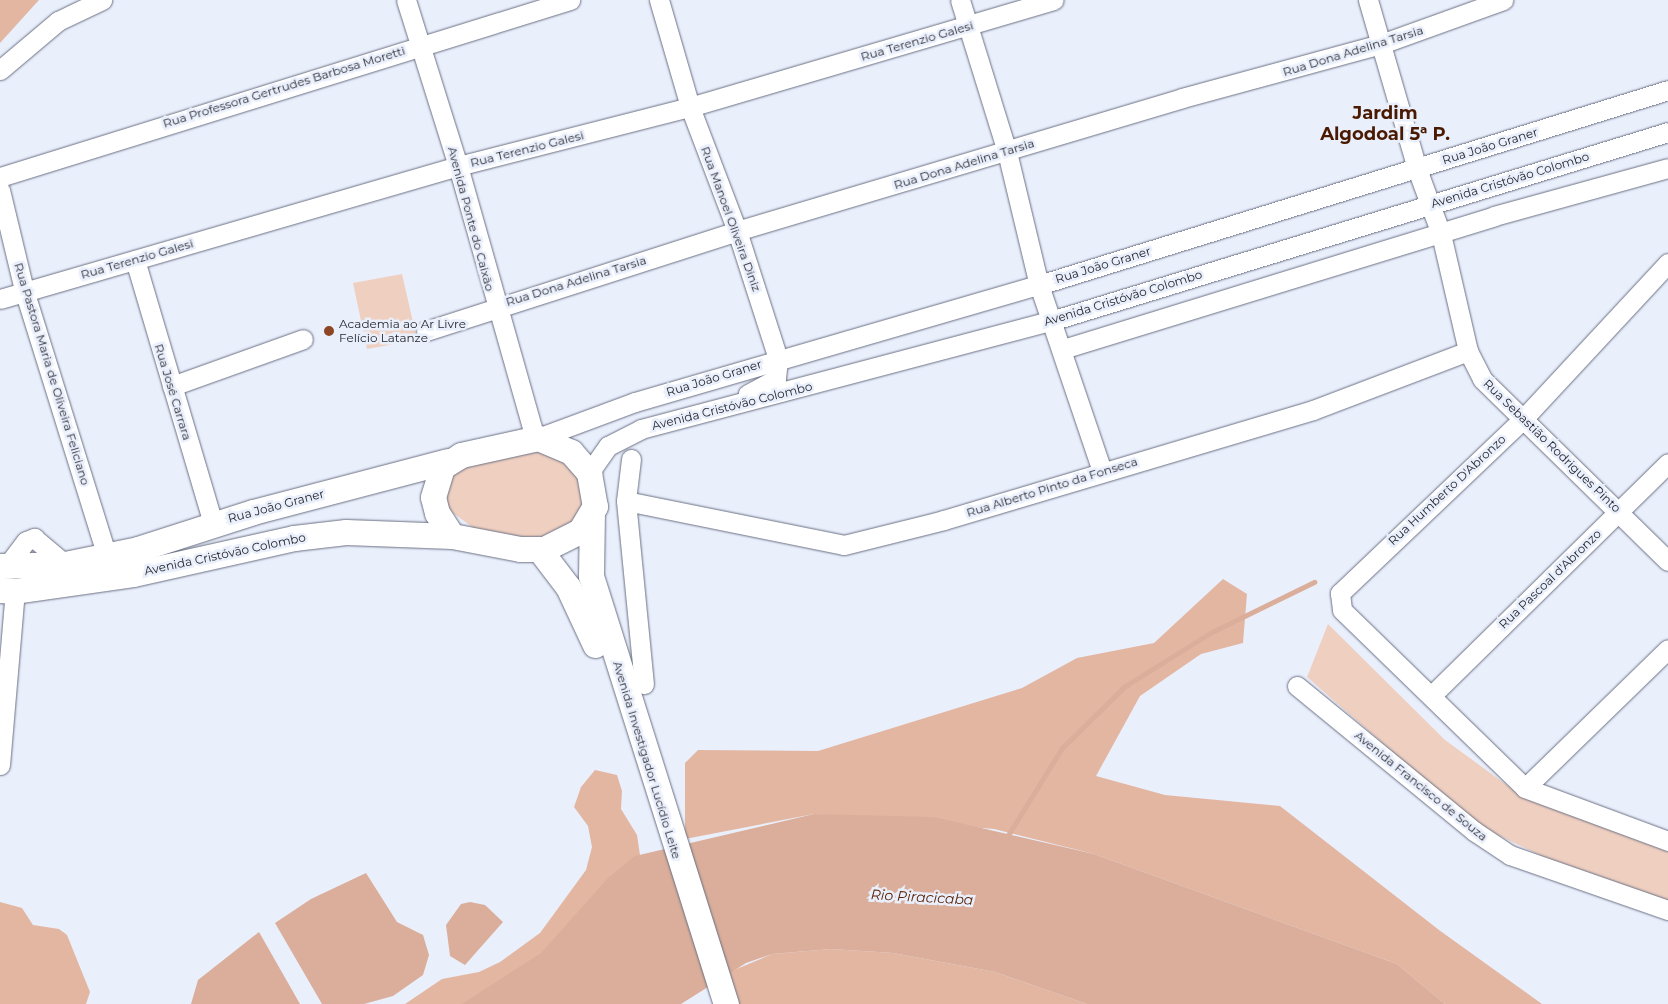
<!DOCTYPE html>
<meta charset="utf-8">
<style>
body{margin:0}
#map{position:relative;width:1668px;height:1004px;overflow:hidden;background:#eaeffc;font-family:Montserrat,sans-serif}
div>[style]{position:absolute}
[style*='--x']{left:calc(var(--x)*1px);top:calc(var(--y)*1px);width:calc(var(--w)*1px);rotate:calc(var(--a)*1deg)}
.green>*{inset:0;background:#efcfc0}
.forest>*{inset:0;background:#e3b6a2}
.water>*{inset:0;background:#daae9a}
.stream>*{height:4.5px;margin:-2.25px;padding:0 2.25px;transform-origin:2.25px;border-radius:2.25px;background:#daae9a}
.roads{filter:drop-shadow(0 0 1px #6a7083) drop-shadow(0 0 1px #6a7083)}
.minor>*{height:19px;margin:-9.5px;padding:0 9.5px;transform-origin:9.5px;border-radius:9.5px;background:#fff}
.major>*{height:25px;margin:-12.5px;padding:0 12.5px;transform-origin:12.5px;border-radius:12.5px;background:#fff}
.dots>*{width:14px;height:14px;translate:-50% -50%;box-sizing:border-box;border:2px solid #eaeffc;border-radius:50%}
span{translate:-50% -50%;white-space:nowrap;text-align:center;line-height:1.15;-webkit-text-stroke:5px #eaeffc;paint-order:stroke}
.street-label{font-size:12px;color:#262830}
.poi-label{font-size:12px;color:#262830}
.left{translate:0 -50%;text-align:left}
.water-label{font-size:14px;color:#592305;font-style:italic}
.district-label{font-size:18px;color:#491a01;font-weight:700}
</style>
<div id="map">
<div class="green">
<div style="clip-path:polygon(402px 274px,417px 340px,367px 349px,353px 283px)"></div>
<div style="clip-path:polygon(543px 449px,561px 457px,576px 470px,586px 499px,574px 525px,538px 541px,475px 529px,449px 510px,443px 492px,450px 475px,464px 467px)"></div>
<div style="clip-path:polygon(1328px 624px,1445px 740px,1526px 799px,1668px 849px,1668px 902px,1550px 860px,1475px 824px,1307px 677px)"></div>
</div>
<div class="forest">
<div style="clip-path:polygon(0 0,39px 0,0 43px)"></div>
<div style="clip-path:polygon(1223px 579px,1247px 594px,1243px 643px,1201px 654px,1140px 696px,1096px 776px,1165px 795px,1280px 806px,1439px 930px,1542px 1004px,1445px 1004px,1397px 964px,1094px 854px,994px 829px,814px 814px,685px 839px,685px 763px,698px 750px,818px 751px,1022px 688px,1077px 658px,1154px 643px)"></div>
<div style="clip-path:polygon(595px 770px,617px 775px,622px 791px,621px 809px,637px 835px,640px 855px,520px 1004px,405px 1004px,442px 979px,479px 972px,500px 962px,540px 933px,586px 870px,592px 847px,588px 826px,574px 807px,581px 787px)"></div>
<div style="clip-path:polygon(0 902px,22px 908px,33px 925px,59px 929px,67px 935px,90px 992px,86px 1004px,0 1004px)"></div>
<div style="clip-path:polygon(831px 949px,893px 953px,995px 972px,1087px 1004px,737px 1004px,727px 973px,772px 954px)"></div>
</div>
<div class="water">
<div style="clip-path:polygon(814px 814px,934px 817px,1094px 854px,1397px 964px,1445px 1004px,1087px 1004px,995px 972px,893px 953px,831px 949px,772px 954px,746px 963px,681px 1004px,462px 1004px,541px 953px,608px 878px,635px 856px)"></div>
<div style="clip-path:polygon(366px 873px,397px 922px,423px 935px,429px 955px,423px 975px,393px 996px,364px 1004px,322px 1004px,275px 923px,311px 899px)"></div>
<div style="clip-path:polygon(470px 902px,485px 905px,503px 922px,465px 965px,450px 956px,446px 925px,461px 904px)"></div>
<div style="clip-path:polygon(259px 932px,300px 1004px,191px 1004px,198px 980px)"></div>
</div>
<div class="stream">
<div style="--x:1007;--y:837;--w:105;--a:-58.3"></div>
<div style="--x:1062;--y:748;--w:87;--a:-44.5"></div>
<div style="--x:1124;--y:687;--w:102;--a:-32.1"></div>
<div style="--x:1210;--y:633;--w:116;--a:-26.1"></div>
</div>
<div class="roads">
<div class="minor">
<div style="--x:406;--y:0;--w:174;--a:72.6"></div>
<div style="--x:458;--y:166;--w:283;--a:74.2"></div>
<div style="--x:659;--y:0;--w:111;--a:73.8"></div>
<div style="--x:690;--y:107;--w:133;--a:69.2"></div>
<div style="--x:737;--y:231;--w:134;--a:72.2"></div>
<div style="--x:778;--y:359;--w:20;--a:96"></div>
<div style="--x:776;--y:379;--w:32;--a:152"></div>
<div style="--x:960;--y:0;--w:159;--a:72.8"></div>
<div style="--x:1007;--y:152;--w:137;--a:76.5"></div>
<div style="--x:1039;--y:285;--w:196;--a:71.3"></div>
<div style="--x:1368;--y:0;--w:176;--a:73.8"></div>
<div style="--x:1417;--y:169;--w:69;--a:69.7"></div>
<div style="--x:1441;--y:234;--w:120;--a:77"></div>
<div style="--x:1468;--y:351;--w:31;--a:63"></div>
<div style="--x:1482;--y:379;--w:260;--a:44.4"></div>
<div style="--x:0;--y:70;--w:76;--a:-40.2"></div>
<div style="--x:58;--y:21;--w:49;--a:-25.5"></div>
<div style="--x:0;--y:177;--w:597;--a:-17.25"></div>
<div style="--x:0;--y:190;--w:103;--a:76.5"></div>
<div style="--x:24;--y:290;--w:279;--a:72.7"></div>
<div style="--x:135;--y:260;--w:274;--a:73.5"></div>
<div style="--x:1668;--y:263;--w:213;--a:132.9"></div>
<div style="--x:1523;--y:419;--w:253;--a:136.4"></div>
<div style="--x:1340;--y:593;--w:17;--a:83"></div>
<div style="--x:1342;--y:610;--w:255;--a:44.2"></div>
<div style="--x:1525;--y:788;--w:153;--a:20.3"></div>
<div style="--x:0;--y:299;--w:477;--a:-16.2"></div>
<div style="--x:458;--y:166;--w:239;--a:-14.3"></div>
<div style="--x:690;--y:107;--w:379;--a:-16.4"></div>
<div style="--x:426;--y:331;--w:327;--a:-17.8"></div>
<div style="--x:737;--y:231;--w:464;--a:-16.6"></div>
<div style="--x:1182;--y:98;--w:206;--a:-15.2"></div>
<div style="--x:1381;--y:44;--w:130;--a:-19.8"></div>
<div style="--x:1063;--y:349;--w:451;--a:-17.1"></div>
<div style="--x:1494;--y:216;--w:180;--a:-15.4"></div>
<div style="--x:172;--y:386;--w:139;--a:-19.7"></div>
<div style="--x:538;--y:438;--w:103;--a:-20.4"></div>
<div style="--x:635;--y:402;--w:421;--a:-16.2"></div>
<div style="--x:1039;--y:285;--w:659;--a:-17.22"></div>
<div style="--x:631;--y:459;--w:42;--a:96.8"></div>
<div style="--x:626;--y:501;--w:184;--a:84.4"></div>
<div style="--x:589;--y:473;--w:33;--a:-55"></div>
<div style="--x:608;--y:446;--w:37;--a:-27"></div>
<div style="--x:641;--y:429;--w:424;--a:-14.8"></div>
<div style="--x:1051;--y:321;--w:645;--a:-17.03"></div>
<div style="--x:626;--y:501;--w:222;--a:11.4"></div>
<div style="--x:844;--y:545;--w:103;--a:-14"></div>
<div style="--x:944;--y:520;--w:385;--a:-16.6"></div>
<div style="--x:1313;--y:410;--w:166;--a:-20.8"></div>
<div style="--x:7;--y:566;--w:31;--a:-53"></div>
<div style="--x:26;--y:541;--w:9;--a:-21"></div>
<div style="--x:34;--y:538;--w:40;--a:40"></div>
<div style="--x:1297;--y:686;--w:229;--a:39.3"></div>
<div style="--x:1474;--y:831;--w:43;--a:33.7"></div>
<div style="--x:1510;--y:855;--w:167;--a:19.2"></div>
<div style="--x:1431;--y:696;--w:332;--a:-44.5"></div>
<div style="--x:0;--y:765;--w:175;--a:-85.1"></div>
<div style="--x:1525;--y:788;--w:199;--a:-44.2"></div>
</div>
<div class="major">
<div style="--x:538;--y:438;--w:36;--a:23"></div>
<div style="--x:571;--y:452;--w:28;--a:49"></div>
<div style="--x:589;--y:473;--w:34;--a:80"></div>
<div style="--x:595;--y:506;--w:29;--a:121"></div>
<div style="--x:580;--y:531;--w:40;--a:153.4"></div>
<div style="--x:544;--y:549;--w:24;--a:180"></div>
<div style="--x:520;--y:549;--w:69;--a:-169.2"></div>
<div style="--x:452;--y:536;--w:27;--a:-123"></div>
<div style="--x:437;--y:513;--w:16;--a:-104"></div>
<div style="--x:433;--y:497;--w:31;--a:-73"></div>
<div style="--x:442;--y:467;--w:22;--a:-32"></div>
<div style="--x:461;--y:455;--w:79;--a:-12.4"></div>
<div style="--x:592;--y:512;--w:64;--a:90.9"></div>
<div style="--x:591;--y:576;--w:449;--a:72.5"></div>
<div style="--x:539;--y:549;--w:48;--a:52.7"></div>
<div style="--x:568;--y:587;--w:64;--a:65"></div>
<div style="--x:0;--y:566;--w:65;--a:-1.8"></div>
<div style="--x:65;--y:564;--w:75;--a:-11.6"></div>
<div style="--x:138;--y:549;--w:121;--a:-17.8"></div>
<div style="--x:253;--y:512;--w:201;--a:-14.7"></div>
<div style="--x:0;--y:590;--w:15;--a:4"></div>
<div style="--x:15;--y:591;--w:119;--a:-8.2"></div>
<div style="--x:133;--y:574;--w:165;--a:-12.6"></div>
<div style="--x:294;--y:538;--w:52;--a:-6.6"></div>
<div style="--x:346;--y:532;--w:106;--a:2.2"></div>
</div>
</div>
<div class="dots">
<div style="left:329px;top:331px;background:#8d4623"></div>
</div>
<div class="street-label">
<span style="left:917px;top:41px;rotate:-16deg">Rua Terenzio Galesi</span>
<span style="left:1353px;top:51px;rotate:-17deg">Rua Dona Adelina Tarsia</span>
<span style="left:284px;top:87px;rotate:-17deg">Rua Professora Gertrudes Barbosa Moretti</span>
<span style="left:1490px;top:146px;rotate:-17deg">Rua João Graner</span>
<span style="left:527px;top:149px;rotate:-14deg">Rua Terenzio Galesi</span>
<span style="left:964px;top:164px;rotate:-17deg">Rua Dona Adelina Tarsia</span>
<span style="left:1510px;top:180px;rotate:-17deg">Avenida Cristóvão Colombo</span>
<span style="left:471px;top:219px;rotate:75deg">Avenida Ponte do Caixão</span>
<span style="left:731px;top:219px;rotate:70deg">Rua Manoel Oliveira Diniz</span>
<span style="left:137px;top:259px;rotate:-16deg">Rua Terenzio Galesi</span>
<span style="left:1103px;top:265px;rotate:-17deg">Rua João Graner</span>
<span style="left:576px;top:281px;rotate:-17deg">Rua Dona Adelina Tarsia</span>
<span style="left:1123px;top:298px;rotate:-17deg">Avenida Cristóvão Colombo</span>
<span style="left:52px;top:374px;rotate:73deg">Rua Pastora Maria de Oliveira Feliciano</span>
<span style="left:714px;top:378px;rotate:-17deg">Rua João Graner</span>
<span style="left:173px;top:392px;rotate:73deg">Rua José Carrara</span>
<span style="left:732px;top:406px;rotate:-14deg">Avenida Cristóvão Colombo</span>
<span style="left:1552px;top:446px;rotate:44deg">Rua Sebastião Rodrigues Pinto</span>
<span style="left:1052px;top:487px;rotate:-17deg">Rua Alberto Pinto da Fonseca</span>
<span style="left:1447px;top:490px;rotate:-43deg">Rua Humberto D'Abronzo</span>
<span style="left:276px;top:506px;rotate:-15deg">Rua João Graner</span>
<span style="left:225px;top:554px;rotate:-12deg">Avenida Cristóvão Colombo</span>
<span style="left:1550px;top:579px;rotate:-44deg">Rua Pascoal d'Abronzo</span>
<span style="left:647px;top:760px;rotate:73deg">Avenida Investigador Lucídio Leite</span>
<span style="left:1421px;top:786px;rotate:39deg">Avenida Francisco de Souza</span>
</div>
<div class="poi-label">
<span class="left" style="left:339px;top:331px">Academia ao Ar Livre<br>Felício Latanze</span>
</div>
<div class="water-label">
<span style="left:922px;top:897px;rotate:3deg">Rio Piracicaba</span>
</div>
<div class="district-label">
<span style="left:1385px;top:124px">Jardim<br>Algodoal 5ª P.</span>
</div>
</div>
